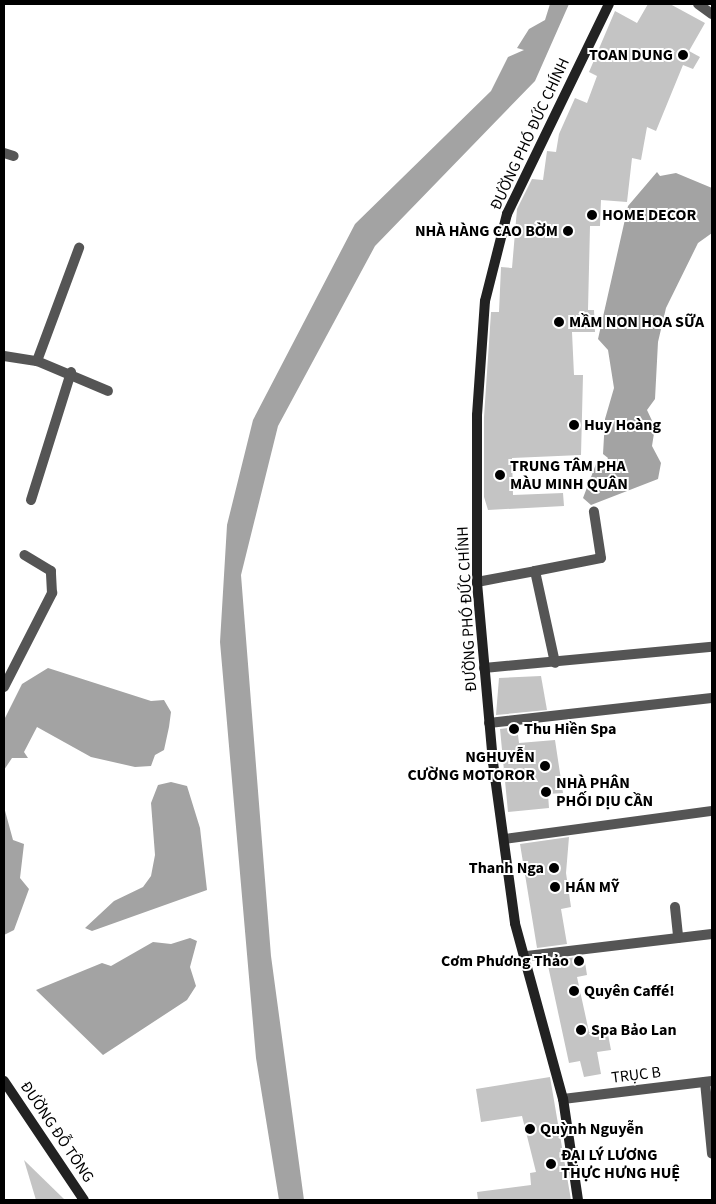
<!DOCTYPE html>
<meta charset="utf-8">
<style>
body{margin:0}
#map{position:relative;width:716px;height:1204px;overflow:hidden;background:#fff;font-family:"Source Sans 3",sans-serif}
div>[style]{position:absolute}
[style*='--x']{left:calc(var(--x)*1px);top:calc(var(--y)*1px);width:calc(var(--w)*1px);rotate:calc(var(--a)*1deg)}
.water>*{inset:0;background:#a3a3a3}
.building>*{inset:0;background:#c4c4c4}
.service>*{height:10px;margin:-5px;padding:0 5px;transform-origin:5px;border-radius:5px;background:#555}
.minor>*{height:10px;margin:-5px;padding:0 5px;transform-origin:5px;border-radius:5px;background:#555}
.secondary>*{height:10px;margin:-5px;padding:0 5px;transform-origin:5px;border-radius:5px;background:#222}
.dots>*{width:14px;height:14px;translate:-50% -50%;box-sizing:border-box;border:2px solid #fff;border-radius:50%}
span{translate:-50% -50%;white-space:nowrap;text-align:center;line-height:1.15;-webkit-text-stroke:4px #fff;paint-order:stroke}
.poi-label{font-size:16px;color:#000;font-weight:700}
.right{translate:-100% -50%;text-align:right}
.left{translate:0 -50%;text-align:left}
.street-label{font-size:16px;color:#000}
.frame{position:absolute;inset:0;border:5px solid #000;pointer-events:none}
</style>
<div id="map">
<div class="water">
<div style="clip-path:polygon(550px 4px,569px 4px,535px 81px,375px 246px,278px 426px,241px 575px,271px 956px,304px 1200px,279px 1200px,256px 1058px,220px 642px,227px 525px,253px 420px,355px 224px,491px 91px,508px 57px,524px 50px,517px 48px,529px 29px,545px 20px)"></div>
<div style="clip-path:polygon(657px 172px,660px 176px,676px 173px,712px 188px,712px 233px,698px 243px,666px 308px,658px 342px,655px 399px,647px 410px,655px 427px,652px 446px,661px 463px,658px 479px,591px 505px,583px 498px,596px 464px,605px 465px,608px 458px,603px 454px,605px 419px,614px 388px,608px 350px,598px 339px,628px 206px)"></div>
<div style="clip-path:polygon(48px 668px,151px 701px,164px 700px,171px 712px,169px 727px,164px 750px,155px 755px,151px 766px,135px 767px,91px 757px,37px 727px,24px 752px,28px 758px,12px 758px,4px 770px,4px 720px,22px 684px)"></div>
<div style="clip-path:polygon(171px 782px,187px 786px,200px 828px,207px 890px,92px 931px,85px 928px,114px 901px,143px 887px,151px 876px,155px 855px,151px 803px,158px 785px)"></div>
<div style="clip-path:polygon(4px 807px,13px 840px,24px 844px,20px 878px,29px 889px,14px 930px,4px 935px)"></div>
<div style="clip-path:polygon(190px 938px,197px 941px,190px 967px,196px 986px,187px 1000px,103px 1055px,36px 990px,102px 963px,111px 966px,153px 942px,171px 944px)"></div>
</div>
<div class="building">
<div style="clip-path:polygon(648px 4px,670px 4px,705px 23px,689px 51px,700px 57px,693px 69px,683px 65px,656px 131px,647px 127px,641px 160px,632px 158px,627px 202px,601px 200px,600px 226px,590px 226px,588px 310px,594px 310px,595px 332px,572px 332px,574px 375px,583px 375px,581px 455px,512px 458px,513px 495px,563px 493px,564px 506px,488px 510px,484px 497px,484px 417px,491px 312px,499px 312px,501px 267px,512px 268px,517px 209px,532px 179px,543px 180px,547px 151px,556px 152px,559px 134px,575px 98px,587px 103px,597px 76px,589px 72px,615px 11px,637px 23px)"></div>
<div style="clip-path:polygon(541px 676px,547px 710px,496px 715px,499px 678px)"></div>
<div style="clip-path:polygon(517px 727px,519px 743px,555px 740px,563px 793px,548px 794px,549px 808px,508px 812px,500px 729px)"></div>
<div style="clip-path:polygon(569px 837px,566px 873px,571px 907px,561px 909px,567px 944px,537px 948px,520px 844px)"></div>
<div style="clip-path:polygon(584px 956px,587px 975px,577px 977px,589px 1032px,607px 1029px,611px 1050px,597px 1052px,601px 1074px,584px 1077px,580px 1061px,569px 1063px,547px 961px)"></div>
<div style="clip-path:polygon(550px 1077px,571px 1200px,478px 1200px,477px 1192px,531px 1185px,530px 1173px,536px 1172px,522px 1116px,481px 1122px,476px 1089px)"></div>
<div style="clip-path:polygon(24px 1160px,65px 1200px,36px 1200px)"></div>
</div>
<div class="service">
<div style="--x:535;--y:571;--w:67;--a:-11.1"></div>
<div style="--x:601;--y:558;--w:47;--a:-98.7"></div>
<div style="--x:477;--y:582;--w:59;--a:-10.7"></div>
<div style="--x:535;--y:571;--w:94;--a:77.7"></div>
<div style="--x:484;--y:668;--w:229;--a:-5.3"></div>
</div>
<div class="minor">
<div style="--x:698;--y:4;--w:17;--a:36"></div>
<div style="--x:4;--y:153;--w:10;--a:17"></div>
<div style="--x:4;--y:356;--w:33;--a:9"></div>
<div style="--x:37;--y:361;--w:77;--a:22.9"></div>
<div style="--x:37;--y:361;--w:121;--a:-69.6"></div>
<div style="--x:31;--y:500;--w:134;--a:-72.6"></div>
<div style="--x:4;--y:687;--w:106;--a:-62.9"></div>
<div style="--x:52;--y:593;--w:22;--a:-93"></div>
<div style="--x:51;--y:571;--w:31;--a:-149"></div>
<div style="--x:489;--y:723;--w:224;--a:-6.4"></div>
<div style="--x:504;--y:839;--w:210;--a:-7.7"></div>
<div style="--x:675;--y:907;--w:31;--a:84"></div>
<div style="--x:527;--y:956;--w:186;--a:-6.8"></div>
<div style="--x:705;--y:1082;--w:72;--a:84.4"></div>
<div style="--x:563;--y:1099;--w:150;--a:-6.9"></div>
</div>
<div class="secondary">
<div style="--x:4;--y:1081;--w:143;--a:56.1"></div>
<div style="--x:578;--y:1200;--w:102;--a:-98.4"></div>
<div style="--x:563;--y:1099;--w:182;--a:-105.3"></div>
<div style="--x:515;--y:923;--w:162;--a:-97.8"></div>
<div style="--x:493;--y:762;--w:181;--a:-95.1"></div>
<div style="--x:477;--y:582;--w:167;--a:-90"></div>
<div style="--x:477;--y:415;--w:114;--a:-86"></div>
<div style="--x:485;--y:301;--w:90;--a:-75.8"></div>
<div style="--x:507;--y:214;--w:233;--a:-64.1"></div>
</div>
<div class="dots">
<div style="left:683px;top:55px;background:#000"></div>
<div style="left:592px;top:215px;background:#000"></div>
<div style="left:568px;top:231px;background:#000"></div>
<div style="left:559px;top:322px;background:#000"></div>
<div style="left:574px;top:425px;background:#000"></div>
<div style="left:500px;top:475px;background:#000"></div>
<div style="left:514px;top:729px;background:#000"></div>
<div style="left:545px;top:766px;background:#000"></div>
<div style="left:546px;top:792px;background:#000"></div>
<div style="left:554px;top:868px;background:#000"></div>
<div style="left:555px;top:887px;background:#000"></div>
<div style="left:579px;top:961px;background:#000"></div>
<div style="left:574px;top:991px;background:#000"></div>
<div style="left:581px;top:1030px;background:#000"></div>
<div style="left:530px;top:1129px;background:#000"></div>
<div style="left:551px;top:1164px;background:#000"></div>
</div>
<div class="poi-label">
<span class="right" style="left:673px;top:55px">TOAN DUNG</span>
<span class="left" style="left:602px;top:215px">HOME DECOR</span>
<span class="right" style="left:558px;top:231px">NHÀ HÀNG CAO BỜM</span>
<span class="left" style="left:569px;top:322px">MẦM NON HOA SỮA</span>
<span class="left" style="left:584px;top:425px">Huy Hoàng</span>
<span class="left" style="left:510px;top:475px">TRUNG TÂM PHA<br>MÀU MINH QUÂN</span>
<span class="left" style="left:524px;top:729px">Thu Hiền Spa</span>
<span class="right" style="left:535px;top:766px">NGHUYỄN<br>CƯỜNG MOTOROR</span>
<span class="left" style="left:556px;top:792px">NHÀ PHÂN<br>PHỐI DỊU CẦN</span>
<span class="right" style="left:544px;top:868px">Thanh Nga</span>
<span class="left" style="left:565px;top:887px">HÁN MỸ</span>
<span class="right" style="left:569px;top:961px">Cơm Phương Thảo</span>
<span class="left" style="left:584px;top:991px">Quyên Caffé!</span>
<span class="left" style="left:591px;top:1030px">Spa Bảo Lan</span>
<span class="left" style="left:540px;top:1129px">Quỳnh Nguyễn</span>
<span class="left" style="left:561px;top:1164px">ĐẠI LÝ LƯƠNG<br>THỰC HƯNG HUỆ</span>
</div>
<div class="street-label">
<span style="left:530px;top:134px;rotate:-65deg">ĐƯỜNG PHÓ ĐỨC CHÍNH</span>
<span style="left:467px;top:609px;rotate:-93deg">ĐƯỜNG PHÓ ĐỨC CHÍNH</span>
<span style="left:636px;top:1075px;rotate:-7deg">TRỤC B</span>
<span style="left:57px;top:1132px;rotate:56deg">ĐƯỜNG ĐỖ TÔNG</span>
</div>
<div class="frame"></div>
</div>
